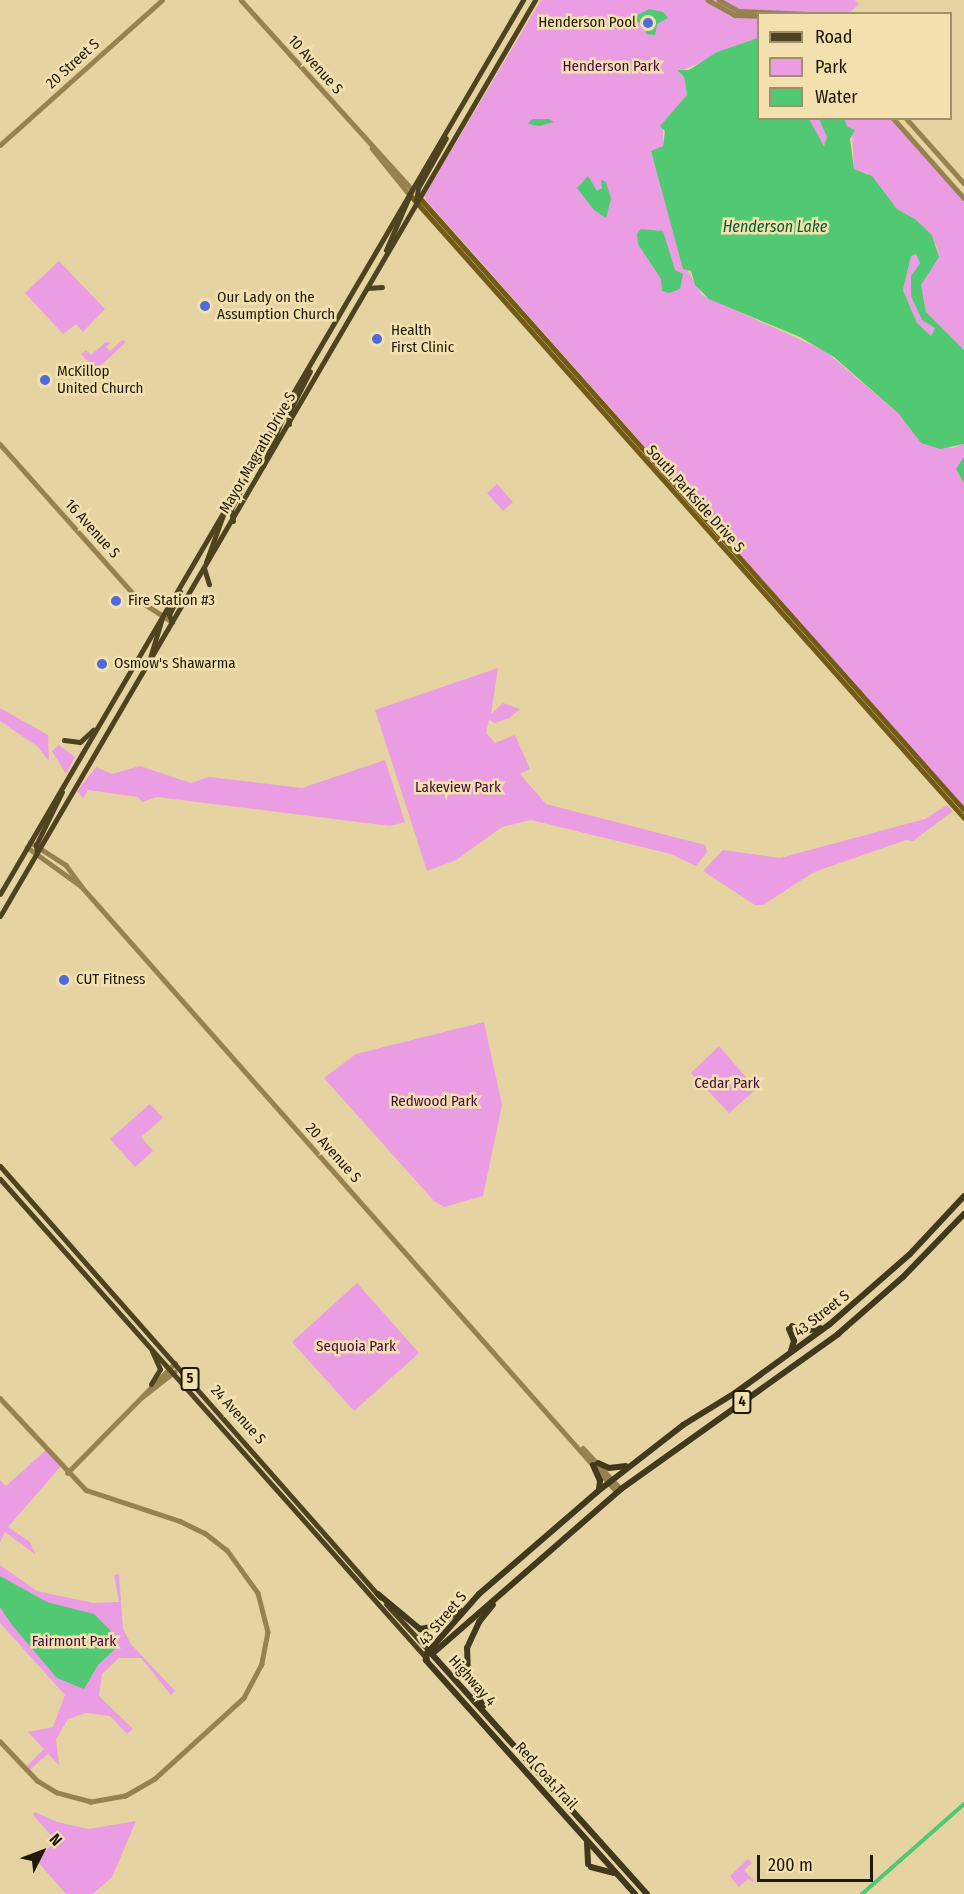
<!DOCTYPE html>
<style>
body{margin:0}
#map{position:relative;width:964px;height:1894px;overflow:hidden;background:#e5d3a2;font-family:"Fira Sans Condensed",sans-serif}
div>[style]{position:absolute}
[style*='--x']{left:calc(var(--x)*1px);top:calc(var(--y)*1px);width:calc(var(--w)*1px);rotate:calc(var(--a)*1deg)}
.green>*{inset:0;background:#ea9de3}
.water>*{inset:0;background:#51c872}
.canal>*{height:4px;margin:-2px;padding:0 2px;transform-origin:2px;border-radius:2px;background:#51c872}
.tertiary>*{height:4.5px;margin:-2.25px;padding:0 2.25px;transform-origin:2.25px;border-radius:2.25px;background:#95824e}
.secondary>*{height:5px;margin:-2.5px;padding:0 2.5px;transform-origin:2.5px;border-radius:2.5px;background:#725b15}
.primary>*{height:5px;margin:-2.5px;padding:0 2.5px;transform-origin:2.5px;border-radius:2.5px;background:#4f421e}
.trunk>*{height:6px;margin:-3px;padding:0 3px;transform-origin:3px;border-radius:3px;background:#42381c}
.dots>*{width:16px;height:16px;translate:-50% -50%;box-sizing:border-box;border:3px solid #f2e0af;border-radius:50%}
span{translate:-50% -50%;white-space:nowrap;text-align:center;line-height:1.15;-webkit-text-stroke:5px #f2e0af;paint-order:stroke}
.shield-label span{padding:2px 4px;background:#f2e0af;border:2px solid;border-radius:4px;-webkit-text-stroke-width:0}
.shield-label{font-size:14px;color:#1f1806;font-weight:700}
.poi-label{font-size:15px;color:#1f1806}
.right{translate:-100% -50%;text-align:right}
.left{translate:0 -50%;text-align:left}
.street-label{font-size:15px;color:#1f1806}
.park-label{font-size:15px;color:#460844}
.water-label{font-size:16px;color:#005d26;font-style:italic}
.legend{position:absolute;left:757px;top:12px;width:195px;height:108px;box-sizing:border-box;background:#f2e0af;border:2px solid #9e906b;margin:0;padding:8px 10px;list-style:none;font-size:18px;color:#1f1806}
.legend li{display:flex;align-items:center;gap:12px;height:30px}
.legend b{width:30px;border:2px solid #9e906b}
.north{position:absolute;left:12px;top:1822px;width:60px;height:60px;-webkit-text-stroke:4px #f2e0af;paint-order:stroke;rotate:48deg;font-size:16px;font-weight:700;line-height:24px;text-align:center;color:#1f1806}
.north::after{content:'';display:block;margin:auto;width:21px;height:27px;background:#1f1806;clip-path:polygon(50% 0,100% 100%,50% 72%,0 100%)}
.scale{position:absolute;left:757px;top:1855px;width:116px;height:27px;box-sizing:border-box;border:3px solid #1f1806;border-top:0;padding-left:8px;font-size:18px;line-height:21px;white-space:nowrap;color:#1f1806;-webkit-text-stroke:4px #f2e0af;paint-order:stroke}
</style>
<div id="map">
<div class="green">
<div style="clip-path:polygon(541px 0,855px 0,859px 4px,849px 13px,758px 14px,758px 39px,678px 72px,684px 77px,687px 95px,663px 129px,663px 146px,651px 152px,688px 271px,702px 295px,825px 351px,899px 414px,921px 443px,953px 448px,964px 444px,964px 807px,426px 200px,425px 195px)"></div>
<div style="clip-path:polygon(809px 119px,819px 119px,827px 133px,826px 145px,819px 143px)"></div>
<div style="clip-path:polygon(844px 119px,893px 119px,964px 198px,964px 350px,926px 312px,921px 285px,938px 251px,932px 235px,915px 219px,897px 209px,867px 173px,854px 169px,852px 133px)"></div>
<div style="clip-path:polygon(916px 254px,920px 263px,911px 276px,911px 296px,935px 328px,931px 336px,917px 323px,903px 290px,911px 256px)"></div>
<div style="clip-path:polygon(59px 261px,105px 309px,83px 332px,76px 324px,63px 334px,25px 293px)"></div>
<div style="clip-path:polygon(122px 340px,126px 342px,96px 370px,81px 354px,86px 350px,91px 355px,106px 342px,111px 343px,106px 347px,110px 351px)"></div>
<div style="clip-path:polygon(497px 484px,513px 502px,503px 511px,487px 493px)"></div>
<div style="clip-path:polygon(498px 668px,491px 714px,503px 703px,520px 709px,509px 718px,495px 723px,489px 720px,486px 733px,495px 743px,515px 735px,530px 769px,520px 774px,546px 804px,705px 845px,707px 852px,696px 866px,671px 854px,531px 820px,502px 827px,456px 860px,427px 871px,375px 710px)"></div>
<div style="clip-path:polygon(0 708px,48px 735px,49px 761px,37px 746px,0 721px)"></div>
<div style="clip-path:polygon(59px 745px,75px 757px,66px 774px,52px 751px)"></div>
<div style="clip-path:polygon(385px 760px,405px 822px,390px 826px,157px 797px,142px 802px,138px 797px,88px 790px,83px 798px,77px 791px,96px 767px,112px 774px,140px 766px,191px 783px,209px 777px,302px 788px)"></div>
<div style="clip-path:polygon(947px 805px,953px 811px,913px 841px,906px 840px,814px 872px,763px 905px,755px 905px,703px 871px,723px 850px,780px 858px,925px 819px)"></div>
<div style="clip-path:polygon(484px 1022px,502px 1105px,483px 1196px,444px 1207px,434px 1201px,324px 1078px,356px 1054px)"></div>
<div style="clip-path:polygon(719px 1046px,756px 1089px,729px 1113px,691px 1073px)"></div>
<div style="clip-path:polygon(150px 1104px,163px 1118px,141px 1137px,153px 1151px,135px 1167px,110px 1139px)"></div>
<div style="clip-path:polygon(357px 1283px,419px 1353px,354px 1411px,292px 1342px)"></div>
<div style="clip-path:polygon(46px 1450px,61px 1466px,8px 1527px,30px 1542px,36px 1555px,5px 1532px,0 1542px,0 1480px,6px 1486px)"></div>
<div style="clip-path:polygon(0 1565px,37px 1591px,93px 1603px,119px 1602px,114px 1575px,119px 1574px,123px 1629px,131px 1644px,175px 1691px,171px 1695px,141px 1658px,119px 1658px,102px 1674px,99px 1696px,133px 1729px,127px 1734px,110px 1716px,86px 1713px,68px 1719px,56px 1739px,59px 1765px,48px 1754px,27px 1772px,24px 1769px,44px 1749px,28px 1732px,53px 1727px,65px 1695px,0 1623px)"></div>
<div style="clip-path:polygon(35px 1812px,57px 1822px,89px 1829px,136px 1821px,112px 1877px,93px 1894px,66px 1894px,36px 1860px,56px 1841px,33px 1815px)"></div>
<div style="clip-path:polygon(748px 1859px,752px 1863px,744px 1870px,756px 1883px,748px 1879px,739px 1887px,730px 1876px)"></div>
</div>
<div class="water">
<div style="clip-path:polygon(649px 9px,663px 12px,668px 18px,657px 24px,655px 35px,646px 34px,645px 25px,636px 21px,638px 15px)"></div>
<div style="clip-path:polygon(evenodd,758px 38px,758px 118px,809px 119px,824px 146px,827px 137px,819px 119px,844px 119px,848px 127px,855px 130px,850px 139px,854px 169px,872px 176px,897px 209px,915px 219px,932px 235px,939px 257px,921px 285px,926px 312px,964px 350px,964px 444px,940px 449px,921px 443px,899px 414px,834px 357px,800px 337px,709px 299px,695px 285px,691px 271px,683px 269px,651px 151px,663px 146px,665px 131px,660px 126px,687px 95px,684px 77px,677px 70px,689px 70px,717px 52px,758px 38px,916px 254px,920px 263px,911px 276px,911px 296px,922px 320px,935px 328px,931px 336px,917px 323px,903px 290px,911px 256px,916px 254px)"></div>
<div style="clip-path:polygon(532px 119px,549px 119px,554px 122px,540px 126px,528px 124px)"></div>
<div style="clip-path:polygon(588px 176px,597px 191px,602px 188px,601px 180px,606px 182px,611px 199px,606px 218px,594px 210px,577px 188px)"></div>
<div style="clip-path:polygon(641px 229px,663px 231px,675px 270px,683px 274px,680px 289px,669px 293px,662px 291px,661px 279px,638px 244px,637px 234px)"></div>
<div style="clip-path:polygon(964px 457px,964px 483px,956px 469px)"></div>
<div style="clip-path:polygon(0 1576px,47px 1602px,94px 1614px,110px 1630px,115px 1649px,98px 1665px,84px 1689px,57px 1678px,12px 1625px,0 1607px)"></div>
</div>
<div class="canal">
<div style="--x:862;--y:1894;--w:136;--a:-41.4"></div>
</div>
<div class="tertiary">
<div style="--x:241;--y:0;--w:255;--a:47.9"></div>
<div style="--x:708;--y:0;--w:31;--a:29"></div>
<div style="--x:735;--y:15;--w:23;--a:2"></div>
<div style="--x:719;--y:0;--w:23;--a:29"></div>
<div style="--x:739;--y:11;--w:68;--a:2.5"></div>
<div style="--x:893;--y:118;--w:107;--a:48.4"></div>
<div style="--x:906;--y:118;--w:87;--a:48.3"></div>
<div style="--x:0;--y:145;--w:217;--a:-41.8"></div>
<div style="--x:372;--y:148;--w:59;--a:51.2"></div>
<div style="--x:0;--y:444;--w:210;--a:48.3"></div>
<div style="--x:140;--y:601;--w:38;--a:33"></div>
<div style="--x:30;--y:842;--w:43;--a:32.6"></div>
<div style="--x:66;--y:865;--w:26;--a:54"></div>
<div style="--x:27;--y:847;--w:67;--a:35.8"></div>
<div style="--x:81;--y:886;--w:809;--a:48.51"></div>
<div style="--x:142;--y:1397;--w:41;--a:-38"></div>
<div style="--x:0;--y:1398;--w:126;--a:46.9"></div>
<div style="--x:86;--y:1490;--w:99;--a:18.3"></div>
<div style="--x:180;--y:1521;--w:28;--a:26"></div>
<div style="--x:205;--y:1533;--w:28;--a:38"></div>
<div style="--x:227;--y:1550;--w:53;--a:54.2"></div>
<div style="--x:258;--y:1593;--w:40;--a:75.6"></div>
<div style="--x:268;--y:1632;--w:33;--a:101"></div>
<div style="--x:262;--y:1664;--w:38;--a:118"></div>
<div style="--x:244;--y:1698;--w:120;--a:137.7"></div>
<div style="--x:155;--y:1779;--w:34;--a:150"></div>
<div style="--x:125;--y:1796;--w:35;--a:170"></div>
<div style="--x:91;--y:1802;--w:35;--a:-165"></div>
<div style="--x:57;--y:1793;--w:23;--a:-149"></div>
<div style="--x:37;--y:1781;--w:54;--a:-133.5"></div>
<div style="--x:583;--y:1448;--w:56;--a:47.2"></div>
<div style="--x:67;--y:1473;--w:154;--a:-45.5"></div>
</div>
<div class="secondary">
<div style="--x:409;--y:194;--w:835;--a:48.35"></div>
<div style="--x:417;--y:195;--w:823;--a:48.35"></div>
</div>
<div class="primary">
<div style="--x:416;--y:202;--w:14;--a:-82"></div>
<div style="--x:418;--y:188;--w:57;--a:-60.8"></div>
<div style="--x:386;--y:250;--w:65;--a:-66.6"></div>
<div style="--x:367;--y:288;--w:15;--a:-4"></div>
<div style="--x:289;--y:424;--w:10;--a:-96"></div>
<div style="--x:288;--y:414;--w:48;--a:-62.9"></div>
<div style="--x:263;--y:466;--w:56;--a:-68"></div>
<div style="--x:233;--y:521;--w:12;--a:-99"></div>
<div style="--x:231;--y:509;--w:34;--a:-63"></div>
<div style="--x:206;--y:562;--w:50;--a:-70.1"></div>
<div style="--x:204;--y:568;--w:17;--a:73"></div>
<div style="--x:172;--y:622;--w:8;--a:-113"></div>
<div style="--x:169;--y:615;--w:26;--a:-65"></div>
<div style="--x:150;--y:658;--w:42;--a:-73.3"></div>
<div style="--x:64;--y:740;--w:16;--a:7"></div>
<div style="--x:80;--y:742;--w:18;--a:-43"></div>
<div style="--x:37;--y:852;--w:7;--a:-98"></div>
<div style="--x:36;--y:845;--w:59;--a:-63.9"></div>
<div style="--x:0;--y:894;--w:1036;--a:-59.67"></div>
<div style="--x:0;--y:916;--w:1061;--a:-59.71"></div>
<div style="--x:0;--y:1166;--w:575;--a:48.6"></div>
<div style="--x:0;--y:1179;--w:642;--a:48.34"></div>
<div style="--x:151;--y:1384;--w:17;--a:-59"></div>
<div style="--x:160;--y:1369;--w:20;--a:-114"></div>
<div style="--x:386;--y:1604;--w:65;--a:47.5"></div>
</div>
<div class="trunk">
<div style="--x:792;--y:1326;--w:12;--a:24"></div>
<div style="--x:803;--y:1331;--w:18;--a:-9"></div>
<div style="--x:789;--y:1329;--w:13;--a:67"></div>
<div style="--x:794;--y:1341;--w:10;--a:107"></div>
<div style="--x:598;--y:1463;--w:12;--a:24"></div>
<div style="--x:609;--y:1468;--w:17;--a:-7"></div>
<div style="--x:593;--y:1465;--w:17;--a:66"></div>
<div style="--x:600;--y:1481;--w:8;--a:97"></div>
<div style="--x:378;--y:1594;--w:55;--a:39.8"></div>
<div style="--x:420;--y:1629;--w:17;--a:-10"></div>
<div style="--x:437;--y:1626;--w:28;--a:-35"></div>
<div style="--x:483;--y:1706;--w:34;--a:-116"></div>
<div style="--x:468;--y:1675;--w:27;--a:-92"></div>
<div style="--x:467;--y:1648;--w:29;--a:-65"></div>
<div style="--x:479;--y:1622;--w:22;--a:-51"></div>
<div style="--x:587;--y:1843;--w:21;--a:87"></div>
<div style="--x:591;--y:1867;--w:23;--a:15"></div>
<div style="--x:635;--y:1894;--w:314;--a:-131.8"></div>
<div style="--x:426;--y:1660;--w:7;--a:-82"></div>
<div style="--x:427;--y:1653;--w:79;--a:-48.6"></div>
<div style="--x:479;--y:1594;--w:156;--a:-40.8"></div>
<div style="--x:597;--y:1492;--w:109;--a:-37.9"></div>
<div style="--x:683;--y:1425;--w:61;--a:-31.6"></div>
<div style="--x:735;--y:1393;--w:117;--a:-36"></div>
<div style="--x:830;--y:1324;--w:106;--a:-41.2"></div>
<div style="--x:910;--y:1254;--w:79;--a:-47"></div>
<div style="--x:647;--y:1894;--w:322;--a:-131.9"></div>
<div style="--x:432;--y:1654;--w:251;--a:-41.1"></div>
<div style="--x:621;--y:1489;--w:267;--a:-35.5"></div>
<div style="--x:838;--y:1334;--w:86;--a:-41.2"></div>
<div style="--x:903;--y:1277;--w:88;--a:-45.9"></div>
</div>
<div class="dots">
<div style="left:648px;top:23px;background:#4f6adf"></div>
<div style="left:205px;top:306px;background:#4f6adf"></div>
<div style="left:377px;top:339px;background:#4f6adf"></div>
<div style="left:45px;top:380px;background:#4f6adf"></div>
<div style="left:116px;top:601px;background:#4f6adf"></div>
<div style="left:102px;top:664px;background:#4f6adf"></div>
<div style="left:64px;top:980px;background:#4f6adf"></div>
</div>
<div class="shield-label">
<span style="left:190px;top:1379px">5</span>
<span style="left:742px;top:1402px">4</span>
</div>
<div class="poi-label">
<span class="right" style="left:636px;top:23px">Henderson Pool</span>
<span class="left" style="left:217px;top:306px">Our Lady on the<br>Assumption Church</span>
<span class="left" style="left:391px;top:339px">Health<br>First Clinic</span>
<span class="left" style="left:57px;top:380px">McKillop<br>United Church</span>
<span class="left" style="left:128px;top:601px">Fire Station #3</span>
<span class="left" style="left:114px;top:664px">Osmow's Shawarma</span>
<span class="left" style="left:76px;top:980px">CUT Fitness</span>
</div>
<div class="street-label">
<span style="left:73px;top:64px;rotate:-42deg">20 Street S</span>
<span style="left:315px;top:65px;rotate:48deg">10 Avenue S</span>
<span style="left:258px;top:453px;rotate:-60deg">Mayor Magrath Drive S</span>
<span style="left:695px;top:499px;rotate:48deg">South Parkside Drive S</span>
<span style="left:92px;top:529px;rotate:48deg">16 Avenue S</span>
<span style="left:333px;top:1153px;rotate:48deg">20 Avenue S</span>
<span style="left:822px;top:1314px;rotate:-38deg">43 Street S</span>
<span style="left:238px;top:1415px;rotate:48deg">24 Avenue S</span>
<span style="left:443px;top:1619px;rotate:-50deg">43 Street S</span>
<span style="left:472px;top:1681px;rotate:48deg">Highway 4</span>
<span style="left:546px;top:1776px;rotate:48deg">Red Coat Trail</span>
</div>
<div class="park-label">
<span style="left:611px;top:67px">Henderson Park</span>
<span style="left:458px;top:788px">Lakeview Park</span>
<span style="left:727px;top:1084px">Cedar Park</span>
<span style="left:434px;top:1102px">Redwood Park</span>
<span style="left:356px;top:1347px">Sequoia Park</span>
<span style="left:74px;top:1642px">Fairmont Park</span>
</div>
<div class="water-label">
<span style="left:775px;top:227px">Henderson Lake</span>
</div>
<ul class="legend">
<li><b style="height:8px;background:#4f421e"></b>Road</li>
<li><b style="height:16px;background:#ea9de3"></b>Park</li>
<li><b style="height:16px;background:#51c872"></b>Water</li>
</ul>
<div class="north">N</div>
<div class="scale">200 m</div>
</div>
